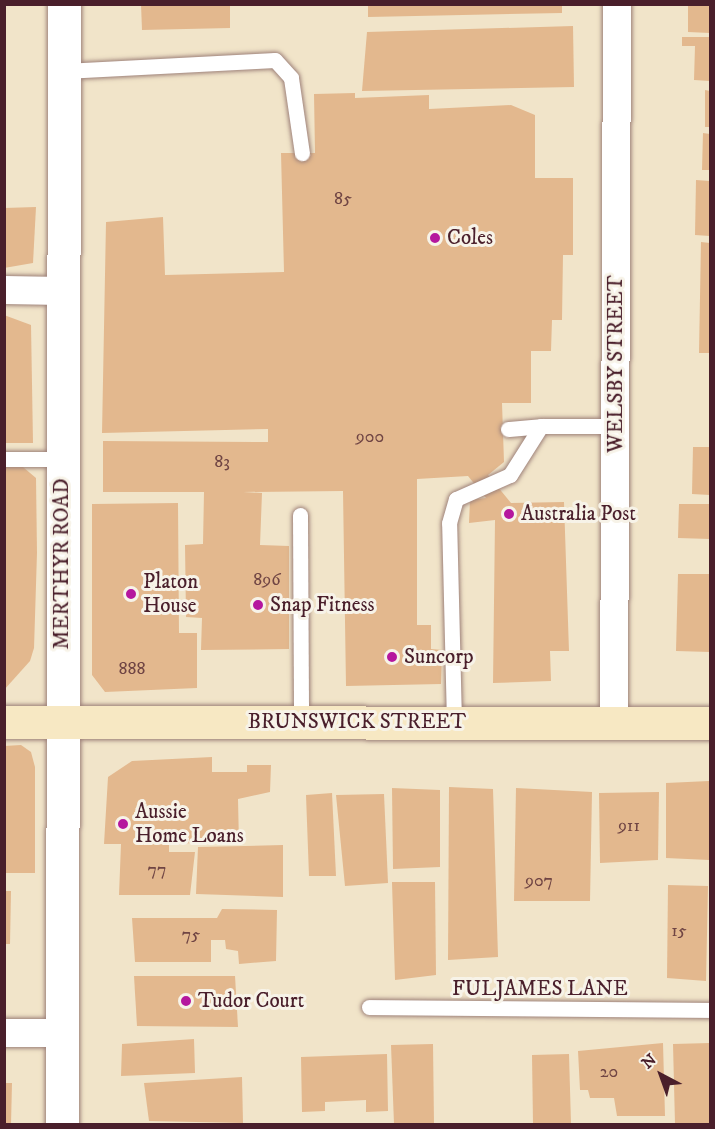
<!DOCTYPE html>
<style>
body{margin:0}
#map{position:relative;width:715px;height:1129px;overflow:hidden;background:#f1e4c9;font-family:"IM FELL DW Pica",serif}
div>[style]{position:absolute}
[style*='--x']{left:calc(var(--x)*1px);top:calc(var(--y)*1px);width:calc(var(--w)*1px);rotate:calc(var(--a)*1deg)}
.building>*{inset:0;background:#e3b88e}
.roads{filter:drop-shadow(0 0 2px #9e827a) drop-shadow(0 0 2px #9e827a)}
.service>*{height:15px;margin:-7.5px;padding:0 7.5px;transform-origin:7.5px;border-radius:7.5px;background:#fff}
.minor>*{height:28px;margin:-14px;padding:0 14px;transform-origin:14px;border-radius:14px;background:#fff}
.tertiary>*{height:33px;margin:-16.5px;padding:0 16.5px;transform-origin:16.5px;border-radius:16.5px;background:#fff}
.secondary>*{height:33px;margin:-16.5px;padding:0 16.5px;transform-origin:16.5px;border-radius:16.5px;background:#f7e8c3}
.dots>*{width:16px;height:16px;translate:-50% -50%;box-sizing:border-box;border:3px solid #f7f3e8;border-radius:50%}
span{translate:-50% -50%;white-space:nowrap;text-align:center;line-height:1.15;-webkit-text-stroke:6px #f7f3e8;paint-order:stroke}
.number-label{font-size:18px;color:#704544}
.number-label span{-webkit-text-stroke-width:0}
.poi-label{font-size:21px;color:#4a1f2b}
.left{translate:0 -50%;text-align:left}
.street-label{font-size:21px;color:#4a1f2b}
.frame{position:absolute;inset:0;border:6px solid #4a1f2b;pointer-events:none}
.north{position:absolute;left:631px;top:1045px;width:60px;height:60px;-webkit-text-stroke:4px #f7f3e8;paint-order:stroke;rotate:319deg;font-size:16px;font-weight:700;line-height:24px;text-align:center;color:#4a1f2b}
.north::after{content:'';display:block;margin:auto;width:21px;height:27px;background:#4a1f2b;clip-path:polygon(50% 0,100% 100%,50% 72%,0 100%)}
</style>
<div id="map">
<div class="building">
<div style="clip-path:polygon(141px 4px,230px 4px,230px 28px,142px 30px)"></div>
<div style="clip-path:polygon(368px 4px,562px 4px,562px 13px,368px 17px)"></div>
<div style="clip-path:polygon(688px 4px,710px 4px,710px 33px,688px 32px)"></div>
<div style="clip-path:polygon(573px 26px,574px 87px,362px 91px,367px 32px)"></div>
<div style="clip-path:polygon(682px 37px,710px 37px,710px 81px,694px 80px,695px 46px,682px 46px)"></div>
<div style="clip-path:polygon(705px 90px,710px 91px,710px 127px,705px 127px)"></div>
<div style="clip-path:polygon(355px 93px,355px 98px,429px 95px,429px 109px,511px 105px,535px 115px,535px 178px,573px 178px,573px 255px,563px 255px,562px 320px,552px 320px,551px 351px,531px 351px,531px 403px,502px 403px,504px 462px,488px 475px,511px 503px,564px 502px,569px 651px,550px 651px,551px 681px,493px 683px,495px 520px,469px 523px,470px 500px,486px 498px,468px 476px,417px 479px,417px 625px,431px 625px,431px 649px,442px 650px,441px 684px,346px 686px,343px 491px,243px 492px,262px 493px,260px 545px,289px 546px,289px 649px,201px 650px,202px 618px,186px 617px,185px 545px,203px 544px,204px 492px,103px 492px,103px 441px,268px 442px,268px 429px,102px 433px,106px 222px,163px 217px,165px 275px,284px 272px,281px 153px,315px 153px,314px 94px)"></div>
<div style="clip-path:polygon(703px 133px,710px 134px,710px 170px,702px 170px)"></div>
<div style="clip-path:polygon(696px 180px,710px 181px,710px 236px,695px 235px)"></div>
<div style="clip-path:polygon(36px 207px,33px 263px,4px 268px,4px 208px)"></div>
<div style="clip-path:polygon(701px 242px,710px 243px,710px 353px,699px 353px)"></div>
<div style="clip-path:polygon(4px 315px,31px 325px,33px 443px,4px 443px)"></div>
<div style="clip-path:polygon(693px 447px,710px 447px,710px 495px,692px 494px)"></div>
<div style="clip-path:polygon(4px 462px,17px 462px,36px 478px,37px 553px,34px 648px,30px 661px,4px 690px)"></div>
<div style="clip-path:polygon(178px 503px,179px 633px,197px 633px,197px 688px,105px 692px,92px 675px,92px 504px)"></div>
<div style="clip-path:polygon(679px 504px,710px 504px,710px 539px,678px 538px)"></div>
<div style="clip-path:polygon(678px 574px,710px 574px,710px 652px,676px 651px)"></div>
<div style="clip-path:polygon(21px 745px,31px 752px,35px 767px,35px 873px,4px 873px,4px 746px)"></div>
<div style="clip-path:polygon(212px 757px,212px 772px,247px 772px,247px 765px,271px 765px,270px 792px,238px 799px,239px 844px,169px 843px,169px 852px,195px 852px,190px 895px,119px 895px,121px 844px,104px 844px,108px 777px,132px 761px)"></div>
<div style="clip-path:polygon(709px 781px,709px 860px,666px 858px,666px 783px)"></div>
<div style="clip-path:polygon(449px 787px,493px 789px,498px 957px,448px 960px)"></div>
<div style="clip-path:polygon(392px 788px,440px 790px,440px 867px,393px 869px)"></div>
<div style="clip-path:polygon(516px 788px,592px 792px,590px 901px,514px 901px)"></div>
<div style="clip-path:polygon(659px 792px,658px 860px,600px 863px,599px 793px)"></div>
<div style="clip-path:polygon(332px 793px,336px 876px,309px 876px,306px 795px)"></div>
<div style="clip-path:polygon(384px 794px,388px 883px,345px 886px,336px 795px)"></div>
<div style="clip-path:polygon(283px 845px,283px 897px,196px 894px,198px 847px)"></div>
<div style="clip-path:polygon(392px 882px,435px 882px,436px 975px,395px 980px)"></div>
<div style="clip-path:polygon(668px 885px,708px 886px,706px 981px,667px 978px)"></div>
<div style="clip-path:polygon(4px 891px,11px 891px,10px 944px,4px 944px)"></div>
<div style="clip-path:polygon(222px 909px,277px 910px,276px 961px,239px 964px,238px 951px,226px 949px,225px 940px,211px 940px,211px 962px,135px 962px,132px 918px,217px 918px)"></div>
<div style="clip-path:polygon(134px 976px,235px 976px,238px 1027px,137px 1026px)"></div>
<div style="clip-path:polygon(194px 1039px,195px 1073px,121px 1076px,122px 1044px)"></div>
<div style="clip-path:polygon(663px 1043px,665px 1116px,617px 1116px,614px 1098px,590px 1098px,588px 1090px,580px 1090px,578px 1051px)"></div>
<div style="clip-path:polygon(710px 1043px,710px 1124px,675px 1124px,673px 1044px)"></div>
<div style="clip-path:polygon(433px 1044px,434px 1124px,394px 1124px,391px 1045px)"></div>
<div style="clip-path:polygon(387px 1054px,388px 1111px,366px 1112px,366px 1100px,325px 1102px,325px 1111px,302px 1112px,301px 1057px)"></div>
<div style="clip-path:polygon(569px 1054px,571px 1124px,533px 1124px,532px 1055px)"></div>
<div style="clip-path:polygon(242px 1077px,243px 1123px,149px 1121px,144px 1083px)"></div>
<div style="clip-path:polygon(5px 1083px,12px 1083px,11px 1124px,5px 1124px)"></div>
</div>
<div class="roads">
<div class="service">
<div style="--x:64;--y:71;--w:211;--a:-3"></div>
<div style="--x:275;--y:60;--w:24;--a:48"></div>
<div style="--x:291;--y:78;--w:76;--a:81.7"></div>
<div style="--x:508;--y:429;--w:33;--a:-5"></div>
<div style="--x:4;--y:459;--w:59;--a:0"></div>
<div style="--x:300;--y:515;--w:207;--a:89.7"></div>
<div style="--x:454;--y:722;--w:199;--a:-91.4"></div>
<div style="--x:449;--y:523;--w:25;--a:-74"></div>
<div style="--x:456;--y:499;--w:59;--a:-24"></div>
<div style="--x:510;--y:475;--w:58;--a:-57.7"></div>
<div style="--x:541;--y:426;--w:75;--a:0"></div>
<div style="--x:369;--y:1007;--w:341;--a:0.5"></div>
</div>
<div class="minor">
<div style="--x:4;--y:290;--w:59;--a:1"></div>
<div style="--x:614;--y:723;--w:719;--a:-89.76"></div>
<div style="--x:4;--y:1033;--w:58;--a:0"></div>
</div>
<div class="tertiary">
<div style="--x:62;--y:1124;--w:1120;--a:-89.9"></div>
</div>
<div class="secondary">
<div style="--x:4;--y:722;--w:706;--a:0.08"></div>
</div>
</div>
<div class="dots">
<div style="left:435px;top:238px;background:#b5179e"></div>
<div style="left:509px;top:514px;background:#b5179e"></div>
<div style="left:131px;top:594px;background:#b5179e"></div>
<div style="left:258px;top:605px;background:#b5179e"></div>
<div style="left:392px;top:657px;background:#b5179e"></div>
<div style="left:123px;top:824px;background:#b5179e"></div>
<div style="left:186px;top:1001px;background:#b5179e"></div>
</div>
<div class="number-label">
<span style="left:343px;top:199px">85</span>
<span style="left:370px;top:437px">900</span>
<span style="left:222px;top:462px">83</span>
<span style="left:267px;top:580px">896</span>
<span style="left:132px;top:669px">888</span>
<span style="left:629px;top:826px">911</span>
<span style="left:157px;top:870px">77</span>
<span style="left:539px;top:881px">907</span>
<span style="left:679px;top:931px">15</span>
<span style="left:191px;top:935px">75</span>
<span style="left:609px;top:1072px">20</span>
</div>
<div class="poi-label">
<span class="left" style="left:447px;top:238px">Coles</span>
<span class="left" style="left:521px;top:514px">Australia Post</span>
<span class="left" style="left:143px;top:594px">Platon<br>House</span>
<span class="left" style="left:270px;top:605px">Snap Fitness</span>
<span class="left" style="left:404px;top:657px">Suncorp</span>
<span class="left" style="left:135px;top:824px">Aussie<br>Home Loans</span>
<span class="left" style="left:198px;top:1001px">Tudor Court</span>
</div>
<div class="street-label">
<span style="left:616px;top:364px;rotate:-90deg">WELSBY STREET</span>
<span style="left:62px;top:564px;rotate:-90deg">MERTHYR ROAD</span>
<span style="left:357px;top:722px">BRUNSWICK STREET</span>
<span style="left:540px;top:989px">FULJAMES LANE</span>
</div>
<div class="frame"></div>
<div class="north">N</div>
</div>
